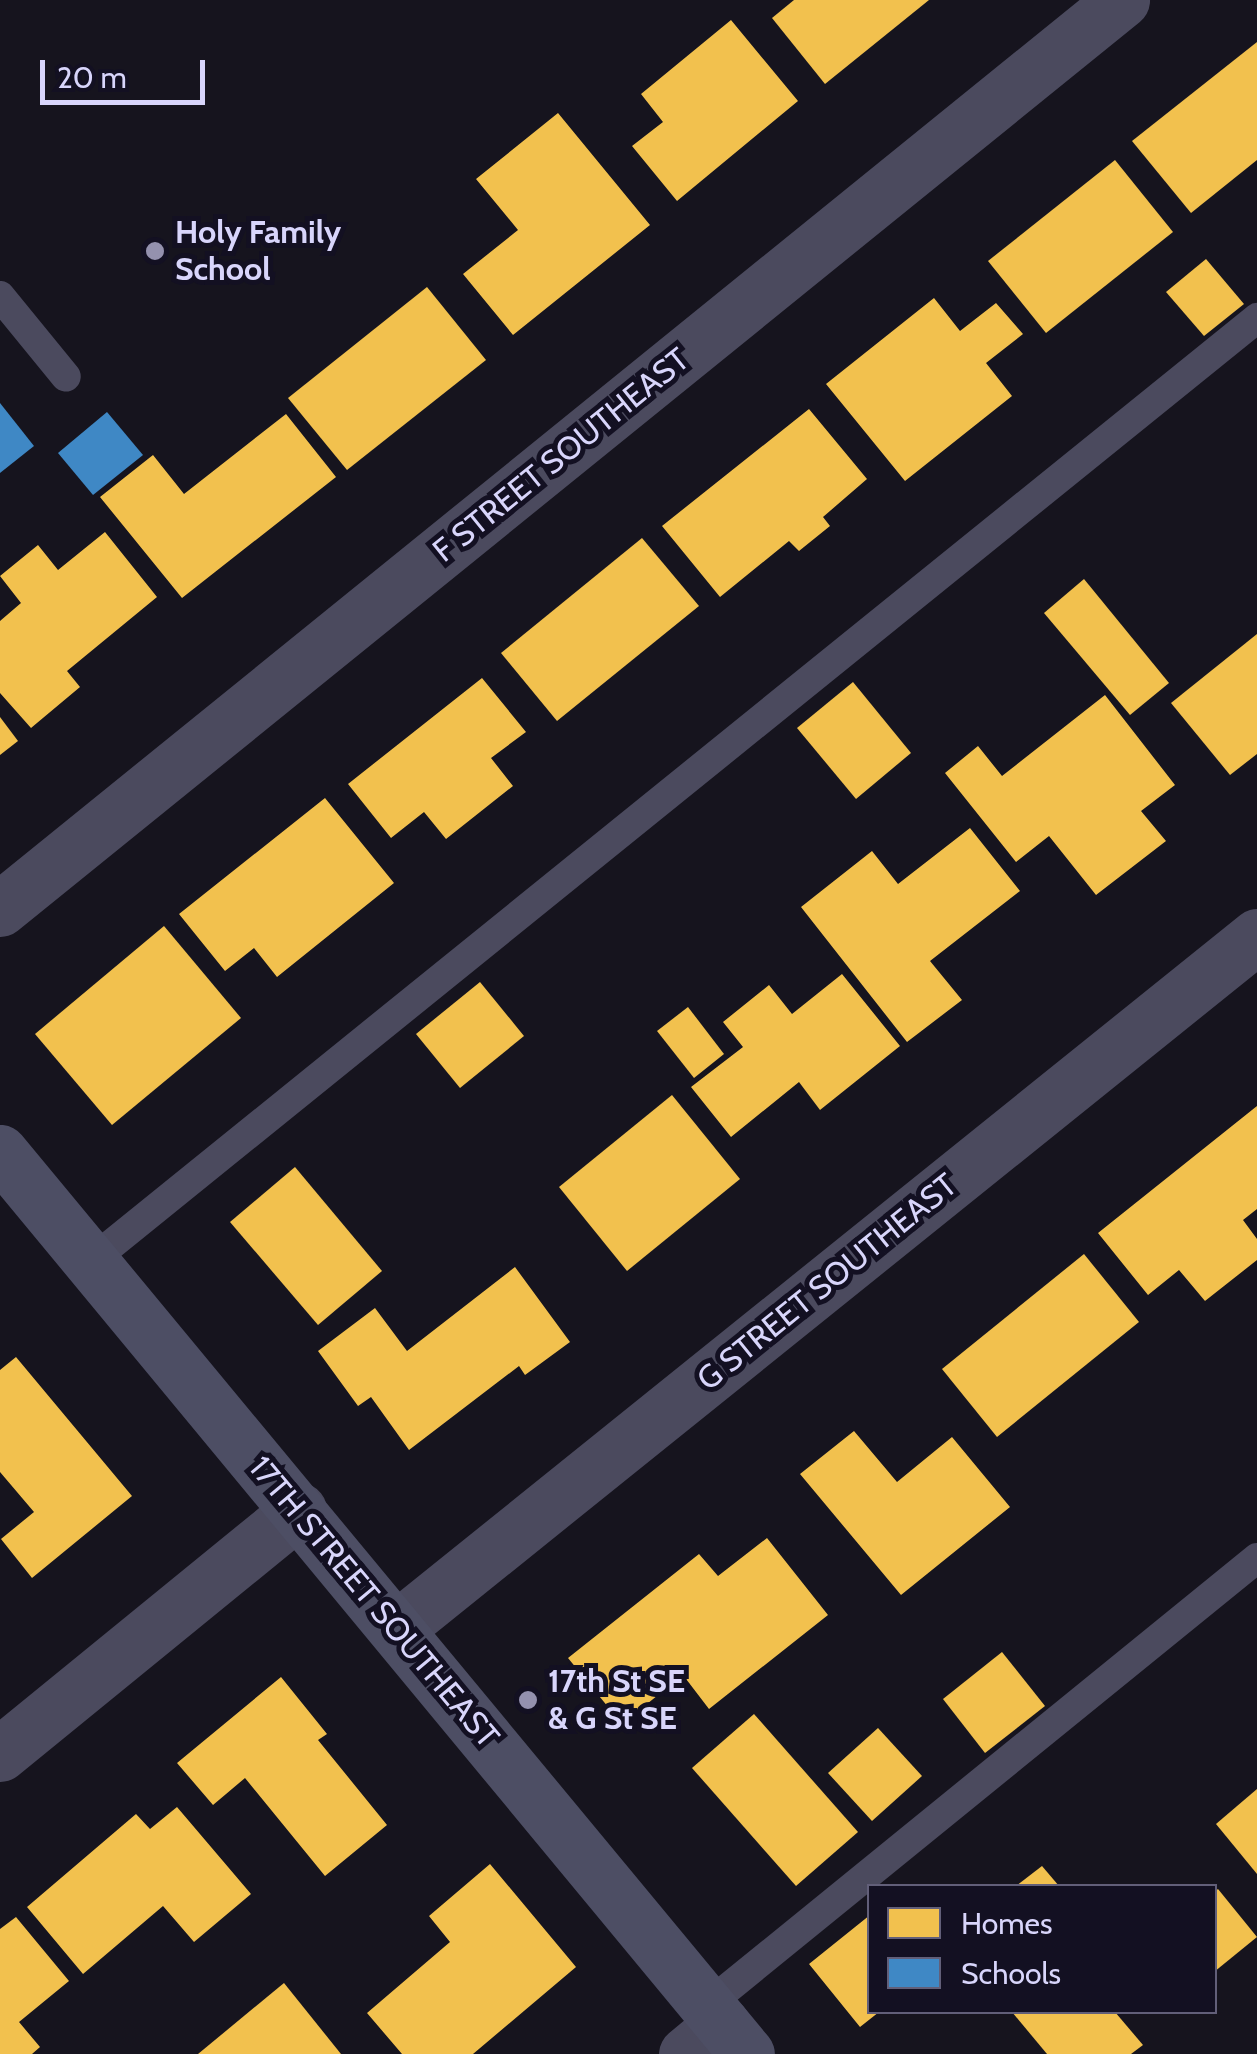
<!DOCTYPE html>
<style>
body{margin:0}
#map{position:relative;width:1257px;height:2054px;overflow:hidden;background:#16141e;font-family:Cabin,sans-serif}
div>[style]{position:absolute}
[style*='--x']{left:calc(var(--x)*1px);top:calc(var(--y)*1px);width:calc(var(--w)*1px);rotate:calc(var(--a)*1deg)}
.homes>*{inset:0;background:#f2c14e}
.schools>*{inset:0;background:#3f88c5}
.lane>*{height:30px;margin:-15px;padding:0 15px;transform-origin:15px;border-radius:15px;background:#4b4a5e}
.street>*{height:55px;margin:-27.5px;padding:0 27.5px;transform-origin:27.5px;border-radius:27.5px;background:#4b4a5e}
.secondary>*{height:55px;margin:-27.5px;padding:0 27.5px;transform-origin:27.5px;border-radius:27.5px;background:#4d4e64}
.dots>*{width:28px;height:28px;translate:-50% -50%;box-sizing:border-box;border:5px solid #131022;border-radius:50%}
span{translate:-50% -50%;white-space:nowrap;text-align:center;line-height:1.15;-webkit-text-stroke:10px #131022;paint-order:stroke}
.poi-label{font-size:32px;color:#d8d5fb;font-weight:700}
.left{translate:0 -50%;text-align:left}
.street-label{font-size:32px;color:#d8d5fb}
.legend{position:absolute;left:867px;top:1884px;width:350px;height:130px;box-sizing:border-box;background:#131022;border:2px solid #625f79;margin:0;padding:12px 18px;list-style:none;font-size:30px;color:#d8d5fb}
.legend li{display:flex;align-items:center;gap:20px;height:50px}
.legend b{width:50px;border:2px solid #625f79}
.scale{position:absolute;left:40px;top:60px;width:165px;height:45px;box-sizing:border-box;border:5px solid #d8d5fb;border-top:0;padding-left:12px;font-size:30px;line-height:35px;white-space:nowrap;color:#d8d5fb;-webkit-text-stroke:8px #131022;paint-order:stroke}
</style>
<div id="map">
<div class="homes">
<div style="clip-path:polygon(794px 0,929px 0,825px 84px,772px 18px)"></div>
<div style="clip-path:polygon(731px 20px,798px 101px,677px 201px,632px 146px,663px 122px,641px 94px)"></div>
<div style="clip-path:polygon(1257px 42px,1257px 160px,1191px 213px,1132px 141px)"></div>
<div style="clip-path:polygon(558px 113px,650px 225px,513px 335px,463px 274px,518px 230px,476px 179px)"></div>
<div style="clip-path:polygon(1115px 160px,1173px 232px,1046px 333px,988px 261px)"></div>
<div style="clip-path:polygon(1206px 259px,1244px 304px,1204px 336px,1166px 292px)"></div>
<div style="clip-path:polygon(427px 287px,486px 360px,347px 470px,288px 398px)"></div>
<div style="clip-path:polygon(934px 298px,960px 331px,996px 303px,1023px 334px,986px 363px,1012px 396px,905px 481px,826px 384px)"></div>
<div style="clip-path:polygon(809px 409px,867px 479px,823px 517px,830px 526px,799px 551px,789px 541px,720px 597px,662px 526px)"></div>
<div style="clip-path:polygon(286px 414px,336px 477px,182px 598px,100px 497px,153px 455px,184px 494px)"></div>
<div style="clip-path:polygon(105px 532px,157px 597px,67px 671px,80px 687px,31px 728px,0 693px,0 621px,21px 603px,0 576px,38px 545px,58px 570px)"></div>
<div style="clip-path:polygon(642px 538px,699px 606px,557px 721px,501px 653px)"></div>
<div style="clip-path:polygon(1084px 579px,1169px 683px,1130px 715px,1044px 613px)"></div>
<div style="clip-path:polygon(1257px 634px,1257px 754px,1230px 775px,1171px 703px)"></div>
<div style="clip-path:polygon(482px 678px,526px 732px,491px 758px,513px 786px,446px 839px,424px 812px,391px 838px,348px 784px)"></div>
<div style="clip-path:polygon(853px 682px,911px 753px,856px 799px,797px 728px)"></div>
<div style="clip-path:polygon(1105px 695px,1175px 785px,1141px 811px,1166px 841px,1096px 895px,1049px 836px,1016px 862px,945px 773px,978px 746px,1002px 776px)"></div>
<div style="clip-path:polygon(0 717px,18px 741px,0 755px)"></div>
<div style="clip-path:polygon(325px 798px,394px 883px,277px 977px,254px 948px,225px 971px,179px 914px)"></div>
<div style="clip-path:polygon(970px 828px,1020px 891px,930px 961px,962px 1000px,907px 1042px,801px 907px,872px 851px,898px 884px)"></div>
<div style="clip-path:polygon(164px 926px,241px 1018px,112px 1125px,35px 1034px)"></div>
<div style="clip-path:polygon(842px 974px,900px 1046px,820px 1110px,799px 1082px,731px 1137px,691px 1087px,743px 1047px,723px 1022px,769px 985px,792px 1014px)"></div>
<div style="clip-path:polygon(480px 982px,524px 1036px,460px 1088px,416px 1034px)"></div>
<div style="clip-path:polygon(688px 1007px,724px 1054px,694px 1078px,657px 1031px)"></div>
<div style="clip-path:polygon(672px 1095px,740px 1179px,627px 1271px,559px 1187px)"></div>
<div style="clip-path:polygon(1257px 1106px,1257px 1209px,1243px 1220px,1257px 1239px,1257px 1260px,1205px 1301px,1179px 1270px,1148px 1295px,1098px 1233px)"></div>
<div style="clip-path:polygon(295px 1167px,382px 1271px,318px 1325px,230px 1222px)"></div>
<div style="clip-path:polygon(1084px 1254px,1139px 1322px,997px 1437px,942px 1369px)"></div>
<div style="clip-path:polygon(515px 1267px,570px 1342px,525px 1375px,519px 1366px,409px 1450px,371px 1397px,358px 1406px,318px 1351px,375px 1308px,407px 1351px)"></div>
<div style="clip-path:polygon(16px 1357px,132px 1496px,32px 1578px,1px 1539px,34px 1512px,0 1472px,0 1370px)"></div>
<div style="clip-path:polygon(854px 1431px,897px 1482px,952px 1437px,1010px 1507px,901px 1595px,800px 1474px)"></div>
<div style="clip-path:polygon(767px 1538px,828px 1615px,709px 1709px,683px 1675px,622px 1724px,568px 1658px,699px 1554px,718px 1576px)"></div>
<div style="clip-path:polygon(1002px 1652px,1045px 1706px,985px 1753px,943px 1699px)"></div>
<div style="clip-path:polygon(281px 1677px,327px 1734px,318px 1740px,387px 1825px,325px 1876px,245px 1778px,213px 1805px,177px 1763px)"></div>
<div style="clip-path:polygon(754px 1714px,858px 1832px,796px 1886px,692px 1768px)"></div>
<div style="clip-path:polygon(878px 1728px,922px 1776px,872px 1821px,828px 1773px)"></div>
<div style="clip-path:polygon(1257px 1789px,1257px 1874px,1216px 1824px)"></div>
<div style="clip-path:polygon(177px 1807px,251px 1894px,194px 1942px,163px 1906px,83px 1974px,27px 1907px,136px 1814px,150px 1829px)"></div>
<div style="clip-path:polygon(490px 1864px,576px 1967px,473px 2054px,402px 2054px,367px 2013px,450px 1942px,429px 1916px)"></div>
<div style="clip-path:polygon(1042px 1866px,1059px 1886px,1016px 1886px)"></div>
<div style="clip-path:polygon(1218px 1889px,1257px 1937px,1214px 1972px,1214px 1892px)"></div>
<div style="clip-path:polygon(870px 1915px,870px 2012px,879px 2012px,860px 2027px,809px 1964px)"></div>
<div style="clip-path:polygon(16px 1917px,69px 1981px,19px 2022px,40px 2047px,32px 2054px,0 2054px,0 1929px)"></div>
<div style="clip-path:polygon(284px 1983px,341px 2054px,198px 2054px)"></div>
<div style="clip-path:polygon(1012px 2012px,1115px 2012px,1143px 2045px,1131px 2054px,1047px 2054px)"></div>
</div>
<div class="schools">
<div style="clip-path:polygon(0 403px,34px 446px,0 473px)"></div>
<div style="clip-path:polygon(107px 412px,143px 455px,93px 495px,58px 453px)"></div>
</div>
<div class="lane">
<div style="--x:0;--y:296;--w:104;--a:50.8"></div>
<div style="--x:91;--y:1261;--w:1500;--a:-38.96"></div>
<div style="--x:706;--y:2006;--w:710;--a:-39.11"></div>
</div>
<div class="street">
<div style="--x:0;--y:909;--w:1444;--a:-39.01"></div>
<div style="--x:397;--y:1628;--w:1104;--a:-38.82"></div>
<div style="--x:0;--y:1754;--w:386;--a:-39.2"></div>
<div style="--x:686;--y:2054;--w:47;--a:-39.8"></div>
</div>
<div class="secondary">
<div style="--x:0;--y:1152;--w:1171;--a:50.37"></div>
</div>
<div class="dots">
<div style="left:155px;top:251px;background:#9491ae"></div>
<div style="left:528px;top:1700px;background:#9491ae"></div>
</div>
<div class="poi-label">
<span class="left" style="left:175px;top:251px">Holy Family<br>School</span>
<span class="left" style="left:548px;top:1700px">17th St SE<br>&amp; G St SE</span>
</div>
<div class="street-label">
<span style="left:561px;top:455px;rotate:-39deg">F STREET SOUTHEAST</span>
<span style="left:827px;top:1282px;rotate:-39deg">G STREET SOUTHEAST</span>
<span style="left:374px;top:1602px;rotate:50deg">17TH STREET SOUTHEAST</span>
</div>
<ul class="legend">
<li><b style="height:28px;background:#f2c14e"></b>Homes</li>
<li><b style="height:28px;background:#3f88c5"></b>Schools</li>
</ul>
<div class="scale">20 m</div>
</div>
